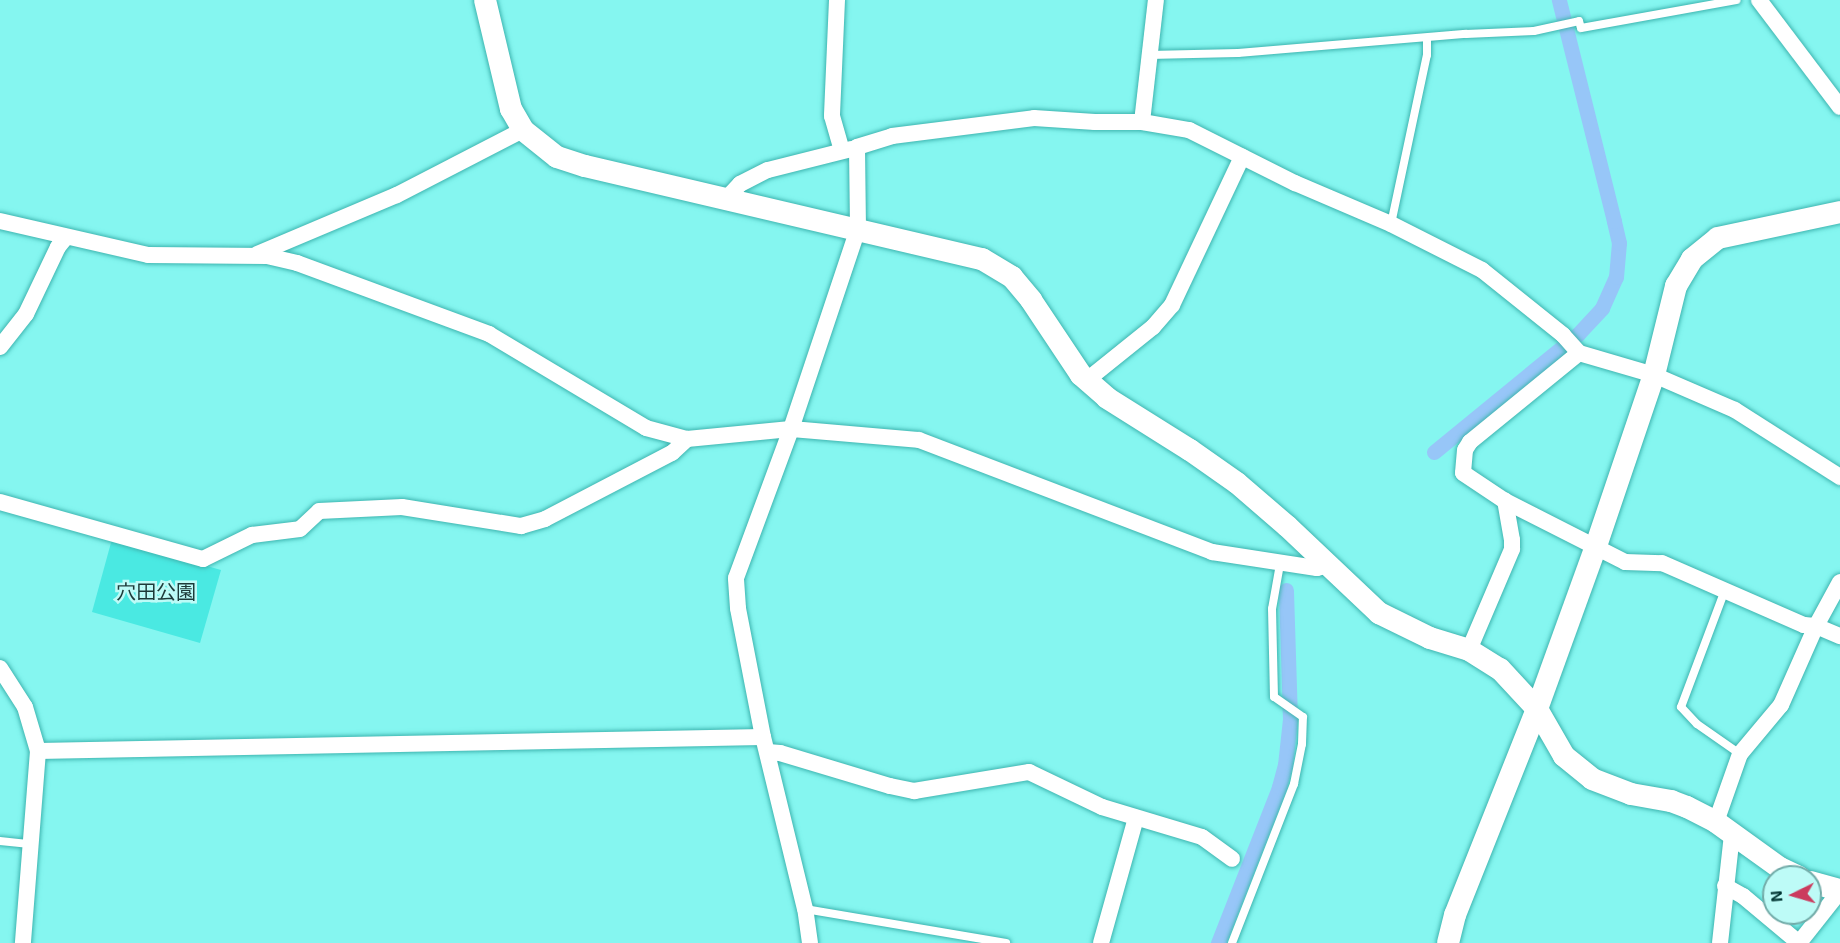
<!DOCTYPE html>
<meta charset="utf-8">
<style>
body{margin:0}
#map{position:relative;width:1840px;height:943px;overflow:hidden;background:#85f6f0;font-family:"Exo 2","Noto Sans JP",sans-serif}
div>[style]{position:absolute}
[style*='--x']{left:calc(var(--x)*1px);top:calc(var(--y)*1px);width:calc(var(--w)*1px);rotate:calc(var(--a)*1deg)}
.green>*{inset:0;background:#4ae9e2}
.canal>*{height:15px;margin:-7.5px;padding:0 7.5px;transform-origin:7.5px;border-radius:7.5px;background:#97c6f8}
.roads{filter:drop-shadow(0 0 2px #3eb5b0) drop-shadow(0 0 2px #3eb5b0)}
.lane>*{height:8px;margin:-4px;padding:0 4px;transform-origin:4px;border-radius:4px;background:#fff}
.street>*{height:16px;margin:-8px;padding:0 8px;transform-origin:8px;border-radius:8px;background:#fff}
.secondary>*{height:22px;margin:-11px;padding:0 11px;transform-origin:11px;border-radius:11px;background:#fff}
span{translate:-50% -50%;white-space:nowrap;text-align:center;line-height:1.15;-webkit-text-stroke:5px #bdfbf7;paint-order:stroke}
.park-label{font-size:20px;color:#1d3a39}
.north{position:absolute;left:1762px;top:865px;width:60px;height:60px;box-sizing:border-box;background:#bdfbf7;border:2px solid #71aba8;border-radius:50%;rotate:265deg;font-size:16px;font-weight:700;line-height:24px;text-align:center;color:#003432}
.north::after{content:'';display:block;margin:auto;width:21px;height:27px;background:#cb3b5e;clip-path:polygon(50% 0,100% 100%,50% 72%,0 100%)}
</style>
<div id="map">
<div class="green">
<div style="clip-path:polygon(112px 539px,221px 570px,200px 643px,92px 612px)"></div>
</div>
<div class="canal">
<div style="--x:1434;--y:452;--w:186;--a:-39.3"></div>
<div style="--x:1578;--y:334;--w:35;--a:-47"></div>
<div style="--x:1602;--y:308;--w:34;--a:-66"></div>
<div style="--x:1616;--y:277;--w:34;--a:-85"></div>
<div style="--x:1619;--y:243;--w:23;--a:-103"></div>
<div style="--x:1614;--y:221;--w:228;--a:-104"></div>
<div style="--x:1218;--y:943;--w:168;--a:-68.6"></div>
<div style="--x:1279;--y:787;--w:23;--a:-75"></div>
<div style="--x:1285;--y:765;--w:46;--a:-83.8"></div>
<div style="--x:1290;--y:719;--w:129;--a:-91.8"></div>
</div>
<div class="roads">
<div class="lane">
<div style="--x:1149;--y:55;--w:89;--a:-1.3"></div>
<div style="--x:1238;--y:53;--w:229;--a:-4.8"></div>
<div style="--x:1466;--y:34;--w:68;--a:-2.5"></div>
<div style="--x:1534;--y:31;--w:46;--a:-12.5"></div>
<div style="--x:1579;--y:21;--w:7;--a:74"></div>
<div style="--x:1581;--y:28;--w:158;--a:-10.2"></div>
<div style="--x:1391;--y:224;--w:173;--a:-78"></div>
<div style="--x:1427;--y:55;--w:17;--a:-90"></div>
<div style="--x:1725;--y:590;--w:125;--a:110.6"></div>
<div style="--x:1681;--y:707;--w:23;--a:47"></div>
<div style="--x:1697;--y:724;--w:52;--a:34.9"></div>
<div style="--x:0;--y:841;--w:30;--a:6"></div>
<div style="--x:805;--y:909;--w:204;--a:9.6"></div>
<div style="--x:1232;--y:943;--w:171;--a:-68.7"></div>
<div style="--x:1294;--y:784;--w:41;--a:-78.7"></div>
<div style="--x:1302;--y:744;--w:27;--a:-88"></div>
<div style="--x:1303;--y:717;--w:35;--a:-145"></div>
<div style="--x:1274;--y:697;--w:88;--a:-91.3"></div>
<div style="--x:1272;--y:609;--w:46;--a:-79.9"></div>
</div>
<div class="street">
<div style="--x:837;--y:0;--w:116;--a:92.5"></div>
<div style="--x:832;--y:116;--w:36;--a:74"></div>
<div style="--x:1759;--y:0;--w:134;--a:52.9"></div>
<div style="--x:1142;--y:122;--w:123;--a:-83.5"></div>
<div style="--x:726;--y:199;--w:21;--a:-47"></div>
<div style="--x:740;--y:184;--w:31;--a:-27"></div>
<div style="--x:768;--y:170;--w:86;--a:-14.2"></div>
<div style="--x:0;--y:221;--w:152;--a:12.9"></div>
<div style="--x:148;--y:255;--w:119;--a:0.5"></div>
<div style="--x:267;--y:256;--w:31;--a:13"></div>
<div style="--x:297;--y:263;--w:205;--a:20.3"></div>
<div style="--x:489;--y:334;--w:183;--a:30.9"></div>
<div style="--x:646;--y:428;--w:42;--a:15"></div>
<div style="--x:687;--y:439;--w:104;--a:-5.5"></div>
<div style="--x:791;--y:429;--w:128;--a:4.9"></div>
<div style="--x:919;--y:440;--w:314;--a:20.9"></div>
<div style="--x:1212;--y:552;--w:106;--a:8.7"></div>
<div style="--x:1317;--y:568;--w:11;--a:-15"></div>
<div style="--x:257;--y:254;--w:152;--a:-22.9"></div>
<div style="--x:397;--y:195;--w:142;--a:-27.3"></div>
<div style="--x:0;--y:347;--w:42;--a:-51.8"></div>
<div style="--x:26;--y:314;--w:74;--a:-64.5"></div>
<div style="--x:58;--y:247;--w:13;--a:-51"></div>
<div style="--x:1579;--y:353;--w:141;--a:140.8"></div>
<div style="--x:1470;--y:442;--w:9;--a:122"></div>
<div style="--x:1465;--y:450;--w:23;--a:95"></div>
<div style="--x:1463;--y:473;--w:50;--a:33.7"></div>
<div style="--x:1505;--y:501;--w:135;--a:26.9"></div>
<div style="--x:1625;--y:562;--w:37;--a:2"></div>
<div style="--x:1662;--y:563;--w:155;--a:23.6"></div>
<div style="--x:1804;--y:625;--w:12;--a:5"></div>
<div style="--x:1816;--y:626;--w:26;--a:23"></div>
<div style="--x:1087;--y:380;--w:85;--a:-38.8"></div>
<div style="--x:1153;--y:327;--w:29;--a:-49"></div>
<div style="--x:1172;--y:305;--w:164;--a:-64.7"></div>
<div style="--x:0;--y:502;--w:211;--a:15.7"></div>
<div style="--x:203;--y:559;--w:55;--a:-26.1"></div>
<div style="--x:252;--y:535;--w:48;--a:-7.1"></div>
<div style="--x:300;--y:529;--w:26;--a:-43"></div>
<div style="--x:319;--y:511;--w:83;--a:-2.8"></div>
<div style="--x:402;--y:507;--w:121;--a:9.1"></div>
<div style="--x:521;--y:526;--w:25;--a:-16"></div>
<div style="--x:545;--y:519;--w:143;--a:-27.5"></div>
<div style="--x:672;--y:453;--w:21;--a:-43"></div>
<div style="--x:1469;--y:650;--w:110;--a:-66.9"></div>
<div style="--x:1512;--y:549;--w:9;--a:-90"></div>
<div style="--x:1512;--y:540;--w:40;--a:-100"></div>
<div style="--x:0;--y:668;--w:46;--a:57.3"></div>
<div style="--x:25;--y:707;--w:46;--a:73.5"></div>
<div style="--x:38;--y:751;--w:193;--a:94.5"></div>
<div style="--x:38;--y:751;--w:725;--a:-1.11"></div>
<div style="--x:768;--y:752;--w:12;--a:5"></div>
<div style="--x:780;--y:753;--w:115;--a:16.7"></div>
<div style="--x:890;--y:786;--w:25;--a:12"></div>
<div style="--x:914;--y:791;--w:117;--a:-9.4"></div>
<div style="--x:1029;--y:772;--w:81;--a:25.6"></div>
<div style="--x:1102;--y:807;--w:104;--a:16.7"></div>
<div style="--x:1202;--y:837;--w:37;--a:36"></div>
<div style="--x:1716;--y:822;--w:72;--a:-70.6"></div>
<div style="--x:1740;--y:754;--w:64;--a:-50.1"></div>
<div style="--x:1781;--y:705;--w:86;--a:-66.1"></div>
<div style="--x:1816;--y:626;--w:50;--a:-61.4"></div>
<div style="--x:1725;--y:886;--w:21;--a:29"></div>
<div style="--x:1743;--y:896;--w:73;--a:40"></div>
<div style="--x:810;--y:943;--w:34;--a:-98"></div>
<div style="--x:805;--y:909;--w:177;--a:-103.7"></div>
<div style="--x:763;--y:737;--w:131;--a:-101"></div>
<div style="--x:738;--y:608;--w:30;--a:-94"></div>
<div style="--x:736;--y:578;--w:159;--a:-69.7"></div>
<div style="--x:791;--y:429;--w:211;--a:-71.5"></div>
<div style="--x:858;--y:229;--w:82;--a:-90.7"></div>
<div style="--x:857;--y:147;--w:37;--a:-17"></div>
<div style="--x:892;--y:136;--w:143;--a:-7.2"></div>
<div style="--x:1034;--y:118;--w:61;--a:3.8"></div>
<div style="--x:1095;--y:122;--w:47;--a:0"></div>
<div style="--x:1142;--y:122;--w:48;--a:9.7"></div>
<div style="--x:1189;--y:130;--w:119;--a:26.6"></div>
<div style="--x:1295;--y:183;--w:104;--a:23.1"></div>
<div style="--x:1391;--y:224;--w:102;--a:26.8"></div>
<div style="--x:1482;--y:270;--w:104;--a:38.7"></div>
<div style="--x:1563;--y:335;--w:24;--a:48"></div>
<div style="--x:1579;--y:353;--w:78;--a:16.3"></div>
<div style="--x:1654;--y:375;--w:88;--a:23.4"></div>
<div style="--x:1735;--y:410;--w:125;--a:32.5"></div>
<div style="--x:1101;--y:943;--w:130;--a:-74.4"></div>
<div style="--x:1720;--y:943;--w:110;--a:-83.7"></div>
<div style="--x:1799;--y:943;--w:66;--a:-51.7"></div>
</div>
<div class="secondary">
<div style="--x:485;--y:0;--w:112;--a:76.6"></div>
<div style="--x:511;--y:109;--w:24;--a:60"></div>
<div style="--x:523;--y:130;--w:43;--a:38.5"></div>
<div style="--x:557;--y:157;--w:29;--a:18"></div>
<div style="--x:585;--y:166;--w:408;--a:13.2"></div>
<div style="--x:982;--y:259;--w:35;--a:31"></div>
<div style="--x:1012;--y:277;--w:30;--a:50"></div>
<div style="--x:1031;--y:300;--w:90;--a:56.3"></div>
<div style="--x:1081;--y:375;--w:35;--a:41"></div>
<div style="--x:1107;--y:398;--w:98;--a:32.1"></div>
<div style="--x:1190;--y:450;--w:57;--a:35.1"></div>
<div style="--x:1237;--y:483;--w:66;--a:40.7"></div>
<div style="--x:1287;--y:526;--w:127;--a:43.4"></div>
<div style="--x:1379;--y:613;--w:57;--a:26.1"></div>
<div style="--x:1430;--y:638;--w:41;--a:17.1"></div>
<div style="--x:1469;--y:650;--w:36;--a:32"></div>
<div style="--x:1500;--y:669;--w:54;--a:47.2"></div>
<div style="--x:1537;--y:709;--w:54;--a:60.1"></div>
<div style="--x:1564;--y:756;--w:36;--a:39"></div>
<div style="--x:1592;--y:779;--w:42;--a:21"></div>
<div style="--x:1631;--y:794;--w:41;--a:9.9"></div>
<div style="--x:1671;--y:801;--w:17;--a:21"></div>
<div style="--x:1687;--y:807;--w:33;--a:27"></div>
<div style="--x:1716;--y:822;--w:79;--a:35.7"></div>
<div style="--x:1780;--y:868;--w:21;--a:25"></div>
<div style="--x:1810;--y:882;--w:31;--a:15"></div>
<div style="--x:1448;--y:943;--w:29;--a:-76"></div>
<div style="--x:1455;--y:915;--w:222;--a:-68.3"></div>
<div style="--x:1537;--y:709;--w:173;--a:-70.1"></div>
<div style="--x:1596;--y:546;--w:181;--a:-71.3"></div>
<div style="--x:1654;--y:375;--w:92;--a:-76.1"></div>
<div style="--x:1676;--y:286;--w:31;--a:-59"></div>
<div style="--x:1692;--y:259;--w:33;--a:-39"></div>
<div style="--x:1718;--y:238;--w:125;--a:-12"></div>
</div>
</div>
<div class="park-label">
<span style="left:156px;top:591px">穴田公園</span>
</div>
<div class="north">N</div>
</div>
